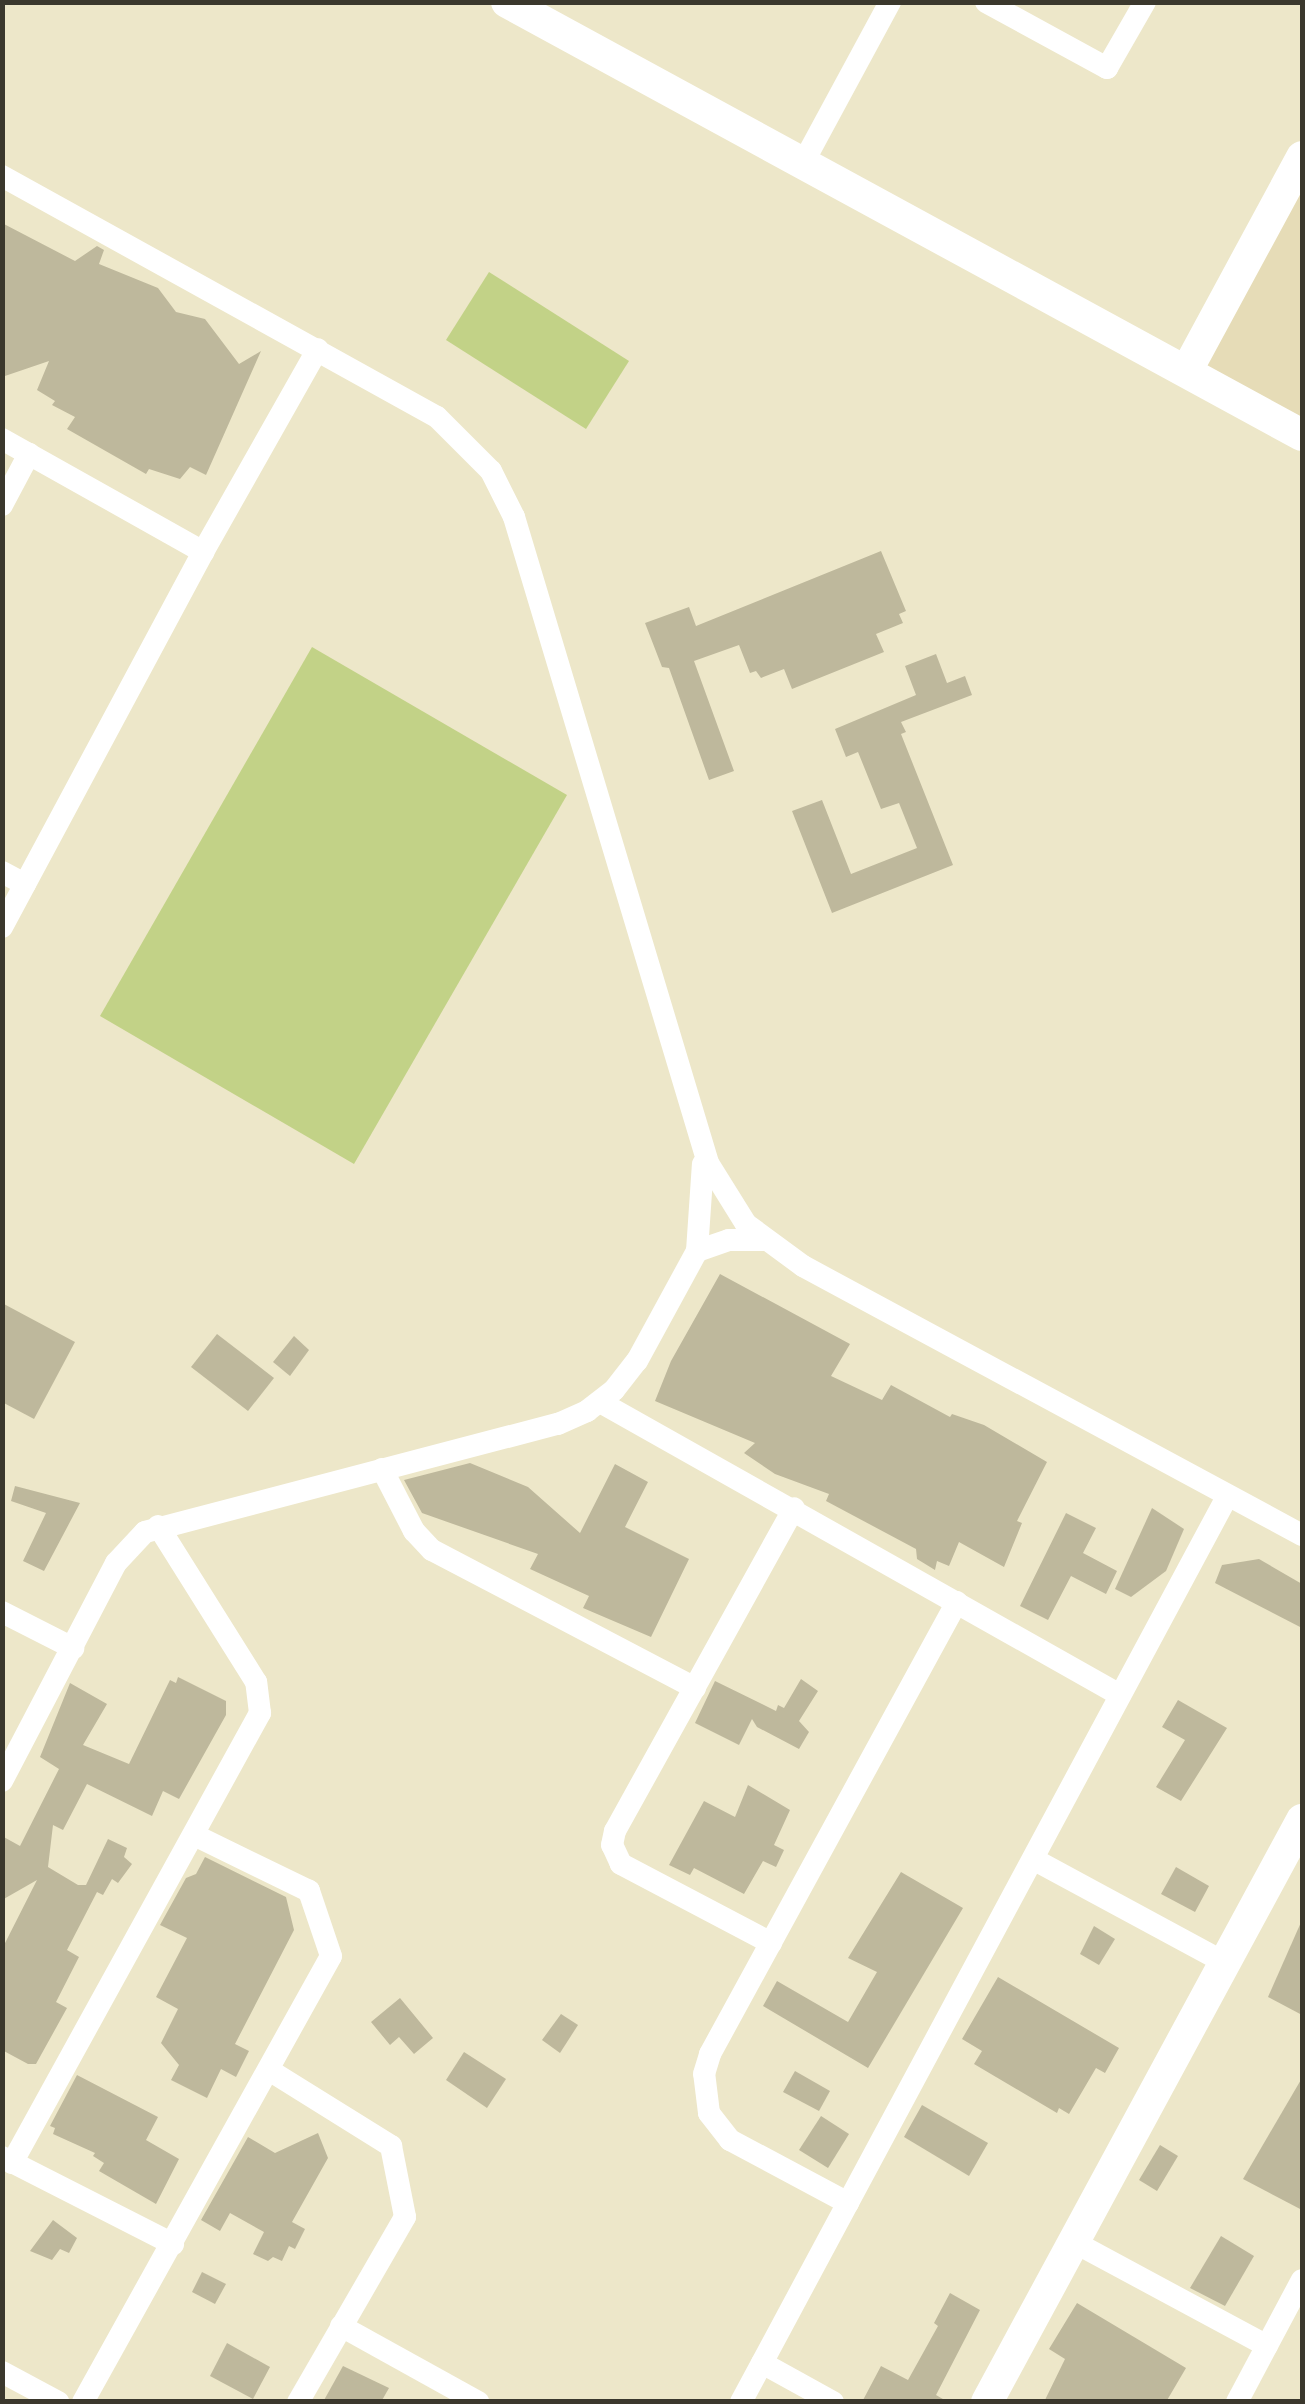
<!DOCTYPE html>
<style>
body{margin:0}
#map{position:relative;width:1305px;height:2404px;overflow:hidden;background:#ede7c9;font-family:Lora,serif}
div>[style]{position:absolute}
[style*='--x']{left:calc(var(--x)*1px);top:calc(var(--y)*1px);width:calc(var(--w)*1px);rotate:calc(var(--a)*1deg)}
.green>*{inset:0;background:#c2d287}
.sand>*{inset:0;background:#e6dcb7}
.building>*{inset:0;background:#beb89c}
.street>*{height:22px;margin:-11px;padding:0 11px;transform-origin:11px;border-radius:11px;background:#fff}
.secondary>*{height:32px;margin:-16px;padding:0 16px;transform-origin:16px;border-radius:16px;background:#fff}
span{translate:-50% -50%;white-space:nowrap;text-align:center;line-height:1.15;-webkit-text-stroke:8px #ede7c9;paint-order:stroke}
.frame{position:absolute;inset:0;border:5px solid #3b382d;pointer-events:none}
</style>
<div id="map">
<div class="green">
<div style="clip-path:polygon(489px 272px,629px 361px,586px 429px,446px 340px)"></div>
<div style="clip-path:polygon(312px 647px,567px 795px,354px 1164px,100px 1016px)"></div>
</div>
<div class="sand">
<div style="clip-path:polygon(1302px 157px,1302px 433px,1188px 370px)"></div>
</div>
<div class="building">
<div style="clip-path:polygon(2px 223px,75px 261px,97px 246px,104px 250px,99px 264px,158px 288px,176px 312px,205px 319px,239px 364px,261px 351px,206px 475px,190px 467px,180px 479px,149px 469px,146px 474px,67px 429px,75px 417px,52px 405px,55px 401px,37px 390px,49px 361px,2px 377px)"></div>
<div style="clip-path:polygon(881px 551px,906px 611px,899px 614px,903px 623px,876px 634px,884px 652px,792px 689px,784px 669px,761px 678px,756px 671px,750px 673px,739px 645px,694px 661px,734px 771px,709px 780px,669px 668px,662px 667px,645px 623px,689px 607px,696px 626px)"></div>
<div style="clip-path:polygon(936px 654px,947px 683px,965px 676px,972px 695px,901px 722px,906px 732px,901px 734px,953px 865px,832px 913px,792px 811px,822px 800px,851px 874px,917px 848px,899px 803px,881px 809px,858px 752px,846px 757px,835px 729px,916px 695px,905px 666px)"></div>
<div style="clip-path:polygon(720px 1274px,850px 1344px,831px 1376px,882px 1400px,891px 1385px,950px 1417px,952px 1414px,984px 1425px,1047px 1462px,1017px 1521px,1022px 1523px,1004px 1567px,959px 1542px,949px 1566px,937px 1561px,935px 1570px,917px 1559px,916px 1549px,826px 1501px,829px 1494px,775px 1474px,744px 1453px,755px 1443px,655px 1401px,671px 1361px)"></div>
<div style="clip-path:polygon(2px 1303px,75px 1342px,34px 1419px,2px 1402px)"></div>
<div style="clip-path:polygon(217px 1334px,274px 1378px,248px 1411px,191px 1367px)"></div>
<div style="clip-path:polygon(294px 1336px,309px 1350px,290px 1376px,273px 1362px)"></div>
<div style="clip-path:polygon(470px 1463px,528px 1487px,580px 1533px,615px 1464px,648px 1482px,625px 1527px,689px 1559px,651px 1637px,583px 1608px,589px 1596px,530px 1569px,538px 1554px,422px 1513px,404px 1480px)"></div>
<div style="clip-path:polygon(15px 1486px,80px 1503px,44px 1571px,23px 1561px,46px 1513px,11px 1501px)"></div>
<div style="clip-path:polygon(1152px 1508px,1184px 1529px,1166px 1571px,1131px 1597px,1115px 1589px)"></div>
<div style="clip-path:polygon(1066px 1513px,1096px 1528px,1083px 1553px,1117px 1571px,1106px 1594px,1071px 1576px,1048px 1620px,1020px 1606px)"></div>
<div style="clip-path:polygon(1259px 1559px,1302px 1584px,1302px 1628px,1215px 1583px,1222px 1565px)"></div>
<div style="clip-path:polygon(178px 1677px,226px 1701px,226px 1715px,179px 1799px,163px 1791px,152px 1816px,87px 1784px,63px 1830px,53px 1825px,48px 1867px,78px 1885px,86px 1885px,108px 1839px,127px 1848px,124px 1857px,132px 1864px,118px 1883px,112px 1879px,103px 1895px,97px 1892px,67px 1950px,79px 1957px,56px 2002px,67px 2008px,36px 2064px,28px 2064px,2px 2050px,2px 1949px,37px 1880px,2px 1900px,2px 1836px,20px 1846px,59px 1769px,40px 1757px,70px 1683px,107px 1704px,83px 1745px,129px 1764px,170px 1680px,176px 1683px)"></div>
<div style="clip-path:polygon(801px 1679px,818px 1691px,799px 1721px,809px 1732px,799px 1749px,757px 1727px,752px 1719px,739px 1745px,695px 1723px,715px 1681px,776px 1711px,778px 1705px,784px 1708px)"></div>
<div style="clip-path:polygon(1178px 1700px,1227px 1728px,1181px 1801px,1156px 1787px,1185px 1740px,1162px 1727px)"></div>
<div style="clip-path:polygon(748px 1785px,790px 1810px,774px 1845px,784px 1850px,776px 1867px,763px 1861px,744px 1894px,694px 1868px,690px 1875px,669px 1865px,704px 1801px,735px 1817px)"></div>
<div style="clip-path:polygon(205px 1857px,286px 1897px,294px 1930px,235px 2044px,249px 2051px,236px 2077px,221px 2069px,207px 2098px,171px 2080px,179px 2065px,161px 2043px,178px 2009px,156px 1997px,187px 1938px,160px 1925px,186px 1878px,196px 1874px)"></div>
<div style="clip-path:polygon(1176px 1867px,1209px 1886px,1195px 1912px,1161px 1894px)"></div>
<div style="clip-path:polygon(901px 1872px,963px 1908px,868px 2068px,763px 2006px,777px 1981px,848px 2022px,877px 1972px,848px 1958px)"></div>
<div style="clip-path:polygon(1302px 1920px,1302px 2015px,1268px 1997px)"></div>
<div style="clip-path:polygon(1094px 1926px,1115px 1939px,1099px 1965px,1080px 1954px)"></div>
<div style="clip-path:polygon(998px 1977px,1119px 2048px,1105px 2073px,1096px 2068px,1069px 2114px,1059px 2108px,1057px 2113px,974px 2064px,982px 2051px,962px 2039px)"></div>
<div style="clip-path:polygon(400px 1998px,433px 2038px,414px 2054px,399px 2037px,390px 2045px,371px 2022px)"></div>
<div style="clip-path:polygon(561px 2014px,578px 2025px,560px 2053px,542px 2040px)"></div>
<div style="clip-path:polygon(464px 2052px,506px 2079px,487px 2108px,446px 2080px)"></div>
<div style="clip-path:polygon(795px 2071px,830px 2091px,819px 2111px,783px 2092px)"></div>
<div style="clip-path:polygon(77px 2075px,158px 2117px,146px 2140px,179px 2159px,156px 2204px,99px 2171px,104px 2163px,93px 2156px,95px 2153px,53px 2134px,55px 2128px,50px 2126px)"></div>
<div style="clip-path:polygon(1302px 2078px,1302px 2210px,1243px 2179px)"></div>
<div style="clip-path:polygon(922px 2105px,988px 2143px,969px 2176px,904px 2137px)"></div>
<div style="clip-path:polygon(821px 2116px,849px 2134px,828px 2168px,799px 2150px)"></div>
<div style="clip-path:polygon(318px 2133px,328px 2158px,292px 2222px,305px 2229px,295px 2249px,289px 2246px,282px 2261px,273px 2257px,268px 2261px,253px 2254px,264px 2232px,230px 2213px,220px 2231px,201px 2220px,248px 2137px,275px 2153px)"></div>
<div style="clip-path:polygon(1160px 2145px,1178px 2156px,1157px 2191px,1139px 2180px)"></div>
<div style="clip-path:polygon(53px 2220px,77px 2238px,69px 2253px,60px 2249px,52px 2260px,30px 2251px)"></div>
<div style="clip-path:polygon(1221px 2236px,1254px 2256px,1225px 2306px,1190px 2288px)"></div>
<div style="clip-path:polygon(202px 2272px,226px 2284px,215px 2304px,192px 2292px)"></div>
<div style="clip-path:polygon(950px 2293px,980px 2310px,936px 2395px,948px 2402px,862px 2402px,881px 2366px,908px 2380px,938px 2326px,934px 2323px)"></div>
<div style="clip-path:polygon(1077px 2303px,1186px 2368px,1166px 2402px,1044px 2402px,1065px 2359px,1049px 2349px)"></div>
<div style="clip-path:polygon(227px 2343px,270px 2367px,253px 2399px,210px 2376px)"></div>
<div style="clip-path:polygon(343px 2366px,389px 2388px,381px 2402px,323px 2402px)"></div>
</div>
<div class="street">
<div style="--x:986;--y:2;--w:138;--a:28.6"></div>
<div style="--x:1107;--y:68;--w:76;--a:-60.1"></div>
<div style="--x:803;--y:163;--w:183;--a:-61.6"></div>
<div style="--x:2;--y:176;--w:497;--a:29"></div>
<div style="--x:437;--y:417;--w:76;--a:45"></div>
<div style="--x:491;--y:471;--w:51;--a:63.4"></div>
<div style="--x:514;--y:517;--w:675;--a:73.28"></div>
<div style="--x:708;--y:1163;--w:72;--a:58.1"></div>
<div style="--x:746;--y:1224;--w:71;--a:36.4"></div>
<div style="--x:803;--y:1266;--w:567;--a:28.33"></div>
<div style="--x:2;--y:439;--w:231;--a:29.3"></div>
<div style="--x:2;--y:505;--w:58;--a:-62.1"></div>
<div style="--x:2;--y:872;--w:26;--a:28"></div>
<div style="--x:2;--y:927;--w:425;--a:-61.8"></div>
<div style="--x:203;--y:552;--w:233;--a:-60.5"></div>
<div style="--x:697;--y:1251;--w:34;--a:-19"></div>
<div style="--x:729;--y:1240;--w:34;--a:0"></div>
<div style="--x:600;--y:1402;--w:597;--a:29.4"></div>
<div style="--x:382;--y:1469;--w:70;--a:62.7"></div>
<div style="--x:414;--y:1531;--w:26;--a:47"></div>
<div style="--x:432;--y:1550;--w:297;--a:27.7"></div>
<div style="--x:2;--y:1612;--w:80;--a:26.9"></div>
<div style="--x:2;--y:1781;--w:246;--a:-62.4"></div>
<div style="--x:116;--y:1563;--w:42;--a:-46.9"></div>
<div style="--x:145;--y:1532;--w:427;--a:-14.7"></div>
<div style="--x:558;--y:1424;--w:32;--a:-24"></div>
<div style="--x:587;--y:1411;--w:34;--a:-38"></div>
<div style="--x:614;--y:1390;--w:37;--a:-52"></div>
<div style="--x:637;--y:1361;--w:125;--a:-61.4"></div>
<div style="--x:697;--y:1251;--w:87;--a:-86.1"></div>
<div style="--x:1033;--y:1859;--w:218;--a:28.4"></div>
<div style="--x:771;--y:1943;--w:170;--a:-152.2"></div>
<div style="--x:621;--y:1864;--w:21;--a:-115"></div>
<div style="--x:612;--y:1845;--w:14;--a:-78"></div>
<div style="--x:615;--y:1831;--w:369;--a:-61"></div>
<div style="--x:269;--y:2070;--w:144;--a:31.9"></div>
<div style="--x:391;--y:2146;--w:72;--a:78.8"></div>
<div style="--x:405;--y:2217;--w:214;--a:120"></div>
<div style="--x:2;--y:2157;--w:192;--a:27"></div>
<div style="--x:12;--y:2163;--w:514;--a:-61.14"></div>
<div style="--x:260;--y:1713;--w:31;--a:-97"></div>
<div style="--x:256;--y:1682;--w:184;--a:-122.1"></div>
<div style="--x:848;--y:2203;--w:134;--a:-151.9"></div>
<div style="--x:730;--y:2140;--w:34;--a:-128"></div>
<div style="--x:709;--y:2113;--w:39;--a:-97"></div>
<div style="--x:704;--y:2074;--w:21;--a:-73"></div>
<div style="--x:710;--y:2054;--w:515;--a:-61.35"></div>
<div style="--x:1074;--y:2242;--w:219;--a:28.3"></div>
<div style="--x:341;--y:2326;--w:157;--a:29"></div>
<div style="--x:762;--y:2363;--w:81;--a:28.8"></div>
<div style="--x:2;--y:2372;--w:64;--a:28.2"></div>
<div style="--x:83;--y:2402;--w:510;--a:-60.92"></div>
<div style="--x:331;--y:1956;--w:69;--a:-108.7"></div>
<div style="--x:309;--y:1891;--w:128;--a:-154"></div>
<div style="--x:741;--y:2402;--w:1029;--a:-61.77"></div>
<div style="--x:1237;--y:2402;--w:138;--a:-62"></div>
</div>
<div class="secondary">
<div style="--x:507;--y:2;--w:905;--a:28.58"></div>
<div style="--x:1187;--y:370;--w:242;--a:-61.6"></div>
<div style="--x:987;--y:2402;--w:662;--a:-61.58"></div>
</div>
<div class="frame"></div>
</div>
